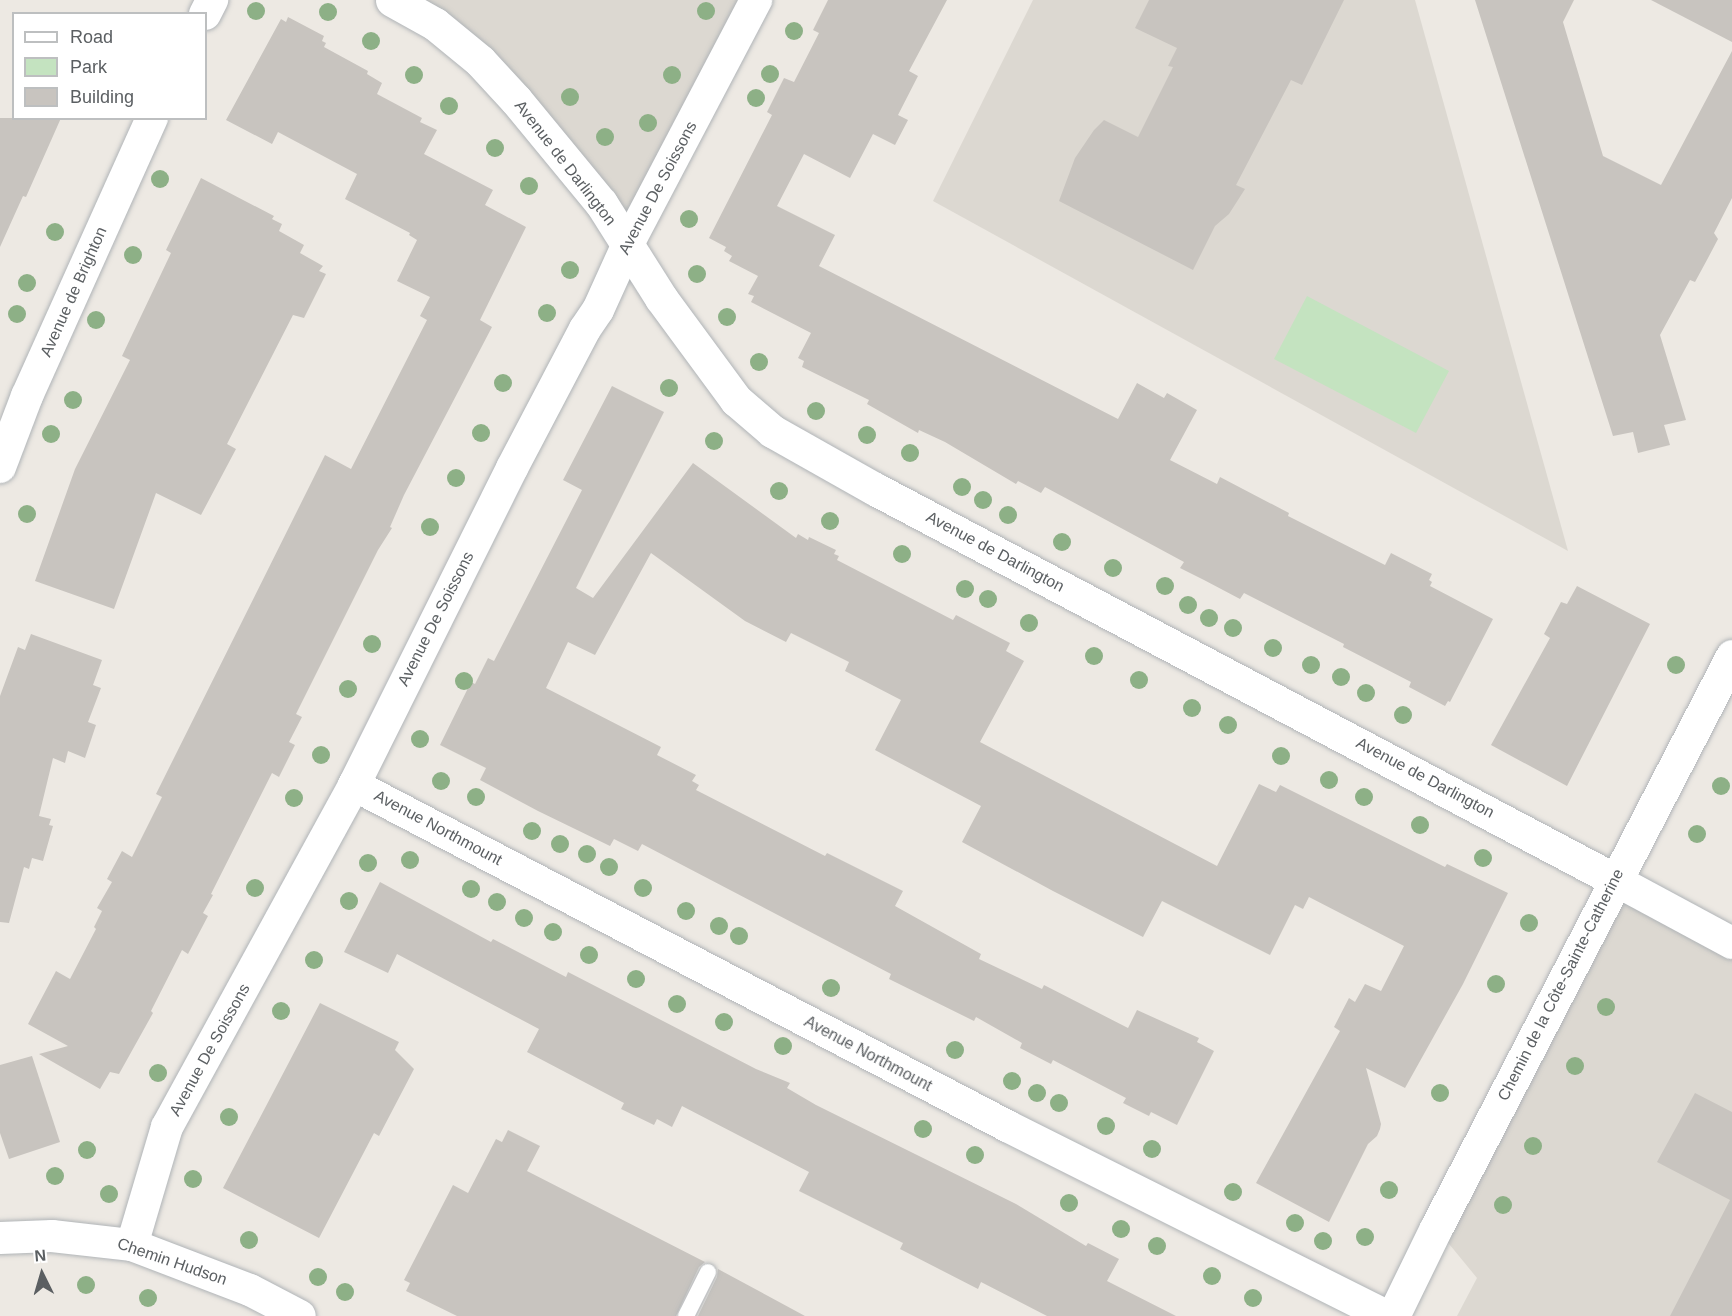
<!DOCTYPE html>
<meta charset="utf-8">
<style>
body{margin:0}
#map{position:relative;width:1732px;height:1316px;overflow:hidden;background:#ede9e3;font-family:Arial,sans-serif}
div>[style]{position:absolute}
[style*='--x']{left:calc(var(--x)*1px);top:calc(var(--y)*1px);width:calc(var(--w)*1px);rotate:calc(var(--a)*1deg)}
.education>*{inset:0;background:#dcd8d1}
.green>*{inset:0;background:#c4e3c0}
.building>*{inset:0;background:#c8c4bf}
.roads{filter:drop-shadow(0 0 2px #b0b4b7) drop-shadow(0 0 2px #b0b4b7)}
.service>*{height:16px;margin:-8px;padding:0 8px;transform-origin:8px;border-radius:8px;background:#fff}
.minor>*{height:32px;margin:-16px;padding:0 16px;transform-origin:16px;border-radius:16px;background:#fff}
.tertiary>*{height:33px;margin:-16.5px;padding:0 16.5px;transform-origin:16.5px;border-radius:16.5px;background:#fff}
.secondary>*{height:33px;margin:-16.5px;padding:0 16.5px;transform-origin:16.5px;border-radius:16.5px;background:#fff}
.trees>*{width:18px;height:18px;margin:-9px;border-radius:50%;background:#8db086}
span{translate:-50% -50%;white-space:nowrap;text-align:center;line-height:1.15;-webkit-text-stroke:5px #fff;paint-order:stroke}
.street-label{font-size:16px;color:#5b5f62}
.legend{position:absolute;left:12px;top:12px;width:195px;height:108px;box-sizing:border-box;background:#fff;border:2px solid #bdbfc0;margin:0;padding:8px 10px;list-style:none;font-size:18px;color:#5b5f62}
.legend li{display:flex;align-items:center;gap:12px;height:30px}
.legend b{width:30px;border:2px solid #bdbfc0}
.north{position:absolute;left:12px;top:1244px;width:60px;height:60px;-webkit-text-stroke:4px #fff;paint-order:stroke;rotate:355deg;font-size:16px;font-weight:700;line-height:24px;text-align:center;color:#5b5f62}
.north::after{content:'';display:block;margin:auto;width:21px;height:27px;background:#5b5f62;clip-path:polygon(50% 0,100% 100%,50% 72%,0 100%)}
</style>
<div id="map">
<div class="education">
<div style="clip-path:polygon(410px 0,751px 0,629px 239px)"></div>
<div style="clip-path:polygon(1033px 0,1415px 0,1568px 551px,933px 201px)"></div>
<div style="clip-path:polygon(1615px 880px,1732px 945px,1732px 1316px,1457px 1316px,1477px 1278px,1436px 1228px)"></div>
</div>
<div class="green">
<div style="clip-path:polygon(1307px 296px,1449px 371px,1416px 433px,1274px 359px)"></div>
</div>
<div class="building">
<div style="clip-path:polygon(828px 0,947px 0,909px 71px,918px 76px,898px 115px,908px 120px,895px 145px,873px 134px,850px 178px,804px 154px,777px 206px,835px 235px,819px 266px,1118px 419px,1137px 383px,1164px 398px,1167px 393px,1197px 410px,1170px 460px,1217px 484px,1220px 477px,1289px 513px,1288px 516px,1385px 565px,1391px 553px,1432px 574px,1429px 580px,1432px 582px,1430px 586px,1493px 619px,1450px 702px,1448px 701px,1445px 706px,1409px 687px,1411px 682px,1343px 647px,1344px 644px,1244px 593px,1240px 599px,1204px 580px,1180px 568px,1184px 562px,1045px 487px,1041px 493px,1018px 481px,1016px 484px,945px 442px,919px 430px,918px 433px,867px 404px,869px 400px,802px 367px,804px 361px,798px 358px,811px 333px,751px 302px,754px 296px,748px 294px,758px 276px,729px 261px,732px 256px,724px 251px,726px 247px,709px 238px,772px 115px,767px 112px,784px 78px,794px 82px,819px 33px,813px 30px)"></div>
<div style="clip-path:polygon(1149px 0,1344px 0,1302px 85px,1291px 80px,1236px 185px,1245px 189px,1229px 214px,1215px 226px,1193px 270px,1059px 201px,1075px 158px,1094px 130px,1104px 120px,1138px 137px,1173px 67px,1168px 66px,1177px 48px,1135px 28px)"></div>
<div style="clip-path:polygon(1475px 0,1574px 0,1563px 22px,1603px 156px,1661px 185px,1732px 51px,1732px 198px,1714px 233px,1718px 239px,1708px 258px,1695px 282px,1690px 280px,1660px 335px,1686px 420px,1664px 425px,1670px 445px,1638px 453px,1633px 432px,1613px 436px)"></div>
<div style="clip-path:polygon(1651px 0,1732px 0,1732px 42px)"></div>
<div style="clip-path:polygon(288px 17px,324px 36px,322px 41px,326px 43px,324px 47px,368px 71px,367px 74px,382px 83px,377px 94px,422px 118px,420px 122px,437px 130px,424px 154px,493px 190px,485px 205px,526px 227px,480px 320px,492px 327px,404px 495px,390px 527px,392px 528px,378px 550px,296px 714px,302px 717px,289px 742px,295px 745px,279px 777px,272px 773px,211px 894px,213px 895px,203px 913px,208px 916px,188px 954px,182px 950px,151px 1011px,153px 1013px,119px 1074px,110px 1072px,100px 1089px,39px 1054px,68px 1046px,28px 1024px,56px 971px,70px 979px,96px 929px,94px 927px,102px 911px,97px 908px,112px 882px,107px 879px,122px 851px,132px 857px,162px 797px,156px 794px,325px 455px,351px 469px,427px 320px,420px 316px,430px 297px,397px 281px,417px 240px,409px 235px,410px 233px,345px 199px,357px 174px,278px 132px,272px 144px,226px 120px,281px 19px,286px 22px)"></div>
<div style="clip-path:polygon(0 118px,61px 118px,26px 197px,23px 196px,0 247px)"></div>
<div style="clip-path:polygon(201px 178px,274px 216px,272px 219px,282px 224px,279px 231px,304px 245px,300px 253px,323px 266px,319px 271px,326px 274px,304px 318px,293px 315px,227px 444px,236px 449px,201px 515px,156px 493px,114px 609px,35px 581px,75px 469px,130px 360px,122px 356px,171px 253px,166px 250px)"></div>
<div style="clip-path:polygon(612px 386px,664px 412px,576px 588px,593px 598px,693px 463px,796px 538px,798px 534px,808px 540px,809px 537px,836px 550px,834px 554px,839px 556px,837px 560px,953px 620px,956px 615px,1010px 643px,1006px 651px,1024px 661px,980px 742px,1217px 866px,1259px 784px,1276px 792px,1280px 785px,1445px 867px,1447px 864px,1508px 893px,1463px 984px,1405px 1088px,1366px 1068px,1381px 1124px,1380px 1129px,1377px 1136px,1368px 1144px,1329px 1222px,1256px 1183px,1340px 1031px,1334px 1027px,1349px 998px,1355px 1002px,1365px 984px,1381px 991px,1404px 946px,1309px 897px,1303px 909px,1295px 905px,1270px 955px,1162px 901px,1143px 937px,1053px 891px,962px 842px,981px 806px,875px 750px,901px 700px,845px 671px,849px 662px,791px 633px,786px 642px,745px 621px,651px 553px,595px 655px,568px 642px,546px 688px,661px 747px,657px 755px,696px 775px,692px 781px,699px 785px,696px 790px,825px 856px,827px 853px,903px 891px,895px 906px,981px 954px,979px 959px,1042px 989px,1044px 985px,1128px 1028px,1137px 1010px,1199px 1038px,1197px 1042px,1214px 1051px,1177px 1125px,1151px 1112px,1149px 1116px,1123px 1103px,1126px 1098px,1053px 1060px,1051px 1064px,1020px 1048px,1022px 1043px,976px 1017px,974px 1021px,889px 979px,891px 974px,642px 844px,638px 851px,614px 839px,610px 846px,538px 811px,480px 780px,486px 768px,440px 745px,471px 682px,475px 684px,488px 658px,494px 661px,582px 490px,563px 480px)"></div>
<div style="clip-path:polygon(1577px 586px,1650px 624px,1567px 786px,1491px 745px,1550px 638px,1544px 634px,1561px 602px,1567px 604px)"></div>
<div style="clip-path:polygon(31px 634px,102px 660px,93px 685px,101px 688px,88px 722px,96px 725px,85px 758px,68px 751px,65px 763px,53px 758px,39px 816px,51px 819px,49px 825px,53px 826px,43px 861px,32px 858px,29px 869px,24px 867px,9px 923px,0 922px,0 696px,18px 647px,25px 650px)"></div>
<div style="clip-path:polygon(380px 882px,491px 942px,493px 939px,566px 977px,568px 972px,756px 1069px,790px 1083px,787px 1088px,816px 1105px,1016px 1204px,1086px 1246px,1088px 1243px,1119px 1259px,1107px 1281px,1176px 1316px,1047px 1316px,981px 1282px,978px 1289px,900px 1249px,903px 1243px,799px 1191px,809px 1172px,682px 1106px,672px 1127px,657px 1119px,654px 1125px,621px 1109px,624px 1103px,527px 1052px,539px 1029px,397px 954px,388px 973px,344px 952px)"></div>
<div style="clip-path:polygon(320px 1003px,399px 1042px,395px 1050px,414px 1069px,379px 1136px,374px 1133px,319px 1238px,223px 1188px)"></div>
<div style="clip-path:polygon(32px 1056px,60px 1142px,9px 1159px,0 1133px,0 1065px)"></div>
<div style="clip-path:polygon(1695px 1093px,1732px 1112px,1732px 1316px,1670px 1316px,1730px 1200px,1657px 1162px)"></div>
<div style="clip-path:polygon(508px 1130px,540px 1146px,527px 1171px,705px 1262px,699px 1267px,676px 1316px,457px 1316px,406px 1291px,410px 1283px,404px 1280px,453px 1185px,468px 1193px,496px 1139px,502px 1142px)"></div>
<div style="clip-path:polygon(718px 1269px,805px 1316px,698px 1316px,717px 1277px)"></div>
</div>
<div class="roads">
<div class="service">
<div style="--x:686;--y:1316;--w:49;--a:-63.4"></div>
</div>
<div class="minor">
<div style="--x:205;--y:14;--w:16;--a:-63"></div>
<div style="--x:0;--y:467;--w:76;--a:-69.2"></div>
<div style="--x:27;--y:396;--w:305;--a:-65.8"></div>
<div style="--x:354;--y:785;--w:737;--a:27.57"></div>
<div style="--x:1007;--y:1126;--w:424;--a:26.6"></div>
<div style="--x:1615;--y:880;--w:133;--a:28.3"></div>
<div style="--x:0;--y:1238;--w:52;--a:-2.2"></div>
<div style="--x:52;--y:1236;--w:81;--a:6.4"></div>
<div style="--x:132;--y:1245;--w:126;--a:20.9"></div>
<div style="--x:250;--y:1290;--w:56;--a:27.5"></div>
<div style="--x:132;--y:1245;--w:123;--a:-73.5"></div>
<div style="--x:167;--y:1127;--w:390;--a:-61.3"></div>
<div style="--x:354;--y:785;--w:354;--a:-63.5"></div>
<div style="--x:512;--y:468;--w:157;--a:-62.3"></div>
<div style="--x:585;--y:329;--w:23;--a:-56"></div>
<div style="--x:598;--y:310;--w:72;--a:-65.6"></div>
<div style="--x:628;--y:244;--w:276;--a:-62.3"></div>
</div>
<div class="tertiary">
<div style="--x:392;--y:0;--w:49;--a:29.2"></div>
<div style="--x:435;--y:24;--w:58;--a:39.4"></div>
<div style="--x:480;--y:61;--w:53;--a:47.3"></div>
<div style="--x:516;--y:100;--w:134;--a:50.5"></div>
<div style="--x:601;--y:203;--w:112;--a:57.7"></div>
<div style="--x:661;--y:298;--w:127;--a:53.7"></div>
<div style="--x:736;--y:400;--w:48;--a:40.7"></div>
<div style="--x:772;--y:431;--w:118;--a:29.4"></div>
<div style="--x:875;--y:489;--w:837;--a:27.85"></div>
</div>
<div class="secondary">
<div style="--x:1393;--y:1316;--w:98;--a:-64"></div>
<div style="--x:1436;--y:1228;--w:644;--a:-62.64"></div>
</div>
</div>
<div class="trees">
<div style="left:256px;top:11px"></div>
<div style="left:706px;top:11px"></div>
<div style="left:328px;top:12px"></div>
<div style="left:794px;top:31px"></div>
<div style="left:371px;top:41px"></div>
<div style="left:770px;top:74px"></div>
<div style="left:414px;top:75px"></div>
<div style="left:672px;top:75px"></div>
<div style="left:570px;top:97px"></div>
<div style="left:756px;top:98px"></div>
<div style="left:449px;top:106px"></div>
<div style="left:648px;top:123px"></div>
<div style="left:605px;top:137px"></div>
<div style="left:495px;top:148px"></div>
<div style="left:160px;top:179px"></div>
<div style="left:529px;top:186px"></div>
<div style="left:689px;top:219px"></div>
<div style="left:55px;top:232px"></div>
<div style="left:133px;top:255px"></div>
<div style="left:570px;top:270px"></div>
<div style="left:697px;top:274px"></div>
<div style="left:27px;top:283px"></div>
<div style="left:547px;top:313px"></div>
<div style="left:17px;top:314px"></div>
<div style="left:727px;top:317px"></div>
<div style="left:96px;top:320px"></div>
<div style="left:759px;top:362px"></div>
<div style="left:503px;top:383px"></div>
<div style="left:669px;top:388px"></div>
<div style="left:73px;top:400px"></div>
<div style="left:816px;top:411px"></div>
<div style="left:481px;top:433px"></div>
<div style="left:51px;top:434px"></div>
<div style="left:867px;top:435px"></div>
<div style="left:714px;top:441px"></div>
<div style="left:910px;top:453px"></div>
<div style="left:456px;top:478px"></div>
<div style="left:962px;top:487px"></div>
<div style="left:779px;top:491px"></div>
<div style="left:983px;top:500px"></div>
<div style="left:27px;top:514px"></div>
<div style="left:1008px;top:515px"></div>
<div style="left:830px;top:521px"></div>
<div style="left:430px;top:527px"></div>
<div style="left:1062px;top:542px"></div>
<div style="left:902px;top:554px"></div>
<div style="left:1113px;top:568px"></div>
<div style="left:1165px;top:586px"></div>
<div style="left:965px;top:589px"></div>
<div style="left:988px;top:599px"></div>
<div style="left:1188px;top:605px"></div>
<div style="left:1209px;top:618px"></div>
<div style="left:1029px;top:623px"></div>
<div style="left:1233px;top:628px"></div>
<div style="left:372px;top:644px"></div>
<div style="left:1273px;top:648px"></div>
<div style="left:1094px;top:656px"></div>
<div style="left:1311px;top:665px"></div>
<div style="left:1676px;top:665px"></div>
<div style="left:1341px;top:677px"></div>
<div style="left:1139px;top:680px"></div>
<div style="left:464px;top:681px"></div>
<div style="left:348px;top:689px"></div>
<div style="left:1366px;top:693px"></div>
<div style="left:1192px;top:708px"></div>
<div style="left:1403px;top:715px"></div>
<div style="left:1228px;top:725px"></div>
<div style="left:420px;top:739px"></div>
<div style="left:321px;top:755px"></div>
<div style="left:1281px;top:756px"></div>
<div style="left:1329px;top:780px"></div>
<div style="left:441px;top:781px"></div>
<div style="left:1721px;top:786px"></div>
<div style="left:476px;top:797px"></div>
<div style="left:1364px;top:797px"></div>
<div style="left:294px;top:798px"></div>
<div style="left:1420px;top:825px"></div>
<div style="left:532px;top:831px"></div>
<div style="left:1697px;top:834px"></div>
<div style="left:560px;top:844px"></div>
<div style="left:587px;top:854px"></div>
<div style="left:1483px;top:858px"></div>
<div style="left:410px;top:860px"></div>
<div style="left:368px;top:863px"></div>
<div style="left:609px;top:867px"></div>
<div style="left:255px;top:888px"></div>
<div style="left:643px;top:888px"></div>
<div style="left:471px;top:889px"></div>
<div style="left:349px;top:901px"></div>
<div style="left:497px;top:902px"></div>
<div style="left:686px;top:911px"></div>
<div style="left:524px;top:918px"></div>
<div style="left:1529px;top:923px"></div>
<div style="left:719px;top:926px"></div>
<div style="left:553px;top:932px"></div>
<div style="left:739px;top:936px"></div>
<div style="left:589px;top:955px"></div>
<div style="left:314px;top:960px"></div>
<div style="left:636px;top:979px"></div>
<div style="left:1496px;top:984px"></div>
<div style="left:831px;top:988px"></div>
<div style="left:677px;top:1004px"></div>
<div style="left:1606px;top:1007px"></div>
<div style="left:281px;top:1011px"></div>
<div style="left:724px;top:1022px"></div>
<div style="left:783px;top:1046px"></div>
<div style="left:955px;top:1050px"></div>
<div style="left:1575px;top:1066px"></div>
<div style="left:158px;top:1073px"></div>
<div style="left:1012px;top:1081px"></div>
<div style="left:1037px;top:1093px"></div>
<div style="left:1440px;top:1093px"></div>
<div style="left:1059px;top:1103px"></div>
<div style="left:229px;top:1117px"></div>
<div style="left:1106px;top:1126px"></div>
<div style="left:923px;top:1129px"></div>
<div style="left:1533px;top:1146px"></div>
<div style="left:1152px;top:1149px"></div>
<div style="left:87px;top:1150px"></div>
<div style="left:975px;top:1155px"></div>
<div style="left:55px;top:1176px"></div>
<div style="left:193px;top:1179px"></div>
<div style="left:1389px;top:1190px"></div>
<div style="left:1233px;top:1192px"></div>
<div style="left:109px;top:1194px"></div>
<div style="left:1069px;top:1203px"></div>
<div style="left:1503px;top:1205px"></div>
<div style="left:1295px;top:1223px"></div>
<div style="left:1121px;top:1229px"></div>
<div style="left:1365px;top:1237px"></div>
<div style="left:249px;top:1240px"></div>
<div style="left:1323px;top:1241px"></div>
<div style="left:1157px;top:1246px"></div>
<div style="left:1212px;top:1276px"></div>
<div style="left:318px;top:1277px"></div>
<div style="left:86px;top:1285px"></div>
<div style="left:345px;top:1292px"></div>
<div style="left:148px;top:1298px"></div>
<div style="left:1253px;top:1298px"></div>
</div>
<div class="street-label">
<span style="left:565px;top:163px;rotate:52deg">Avenue de Darlington</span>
<span style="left:658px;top:188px;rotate:-62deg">Avenue De Soissons</span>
<span style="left:74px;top:292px;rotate:-66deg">Avenue de Brighton</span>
<span style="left:995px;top:552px;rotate:28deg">Avenue de Darlington</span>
<span style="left:436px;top:619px;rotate:-63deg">Avenue De Soissons</span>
<span style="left:1425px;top:778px;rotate:28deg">Avenue de Darlington</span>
<span style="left:438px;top:828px;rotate:28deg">Avenue Northmount</span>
<span style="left:1561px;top:985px;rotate:-63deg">Chemin de la Côte-Sainte-Catherine</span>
<span style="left:210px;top:1050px;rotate:-61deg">Avenue De Soissons</span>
<span style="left:868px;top:1054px;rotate:28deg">Avenue Northmount</span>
<span style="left:172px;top:1262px;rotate:19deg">Chemin Hudson</span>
</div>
<ul class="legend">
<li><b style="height:8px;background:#fff"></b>Road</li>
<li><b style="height:16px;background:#c4e3c0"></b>Park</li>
<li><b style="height:16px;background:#c8c4bf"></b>Building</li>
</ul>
<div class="north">N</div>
</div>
